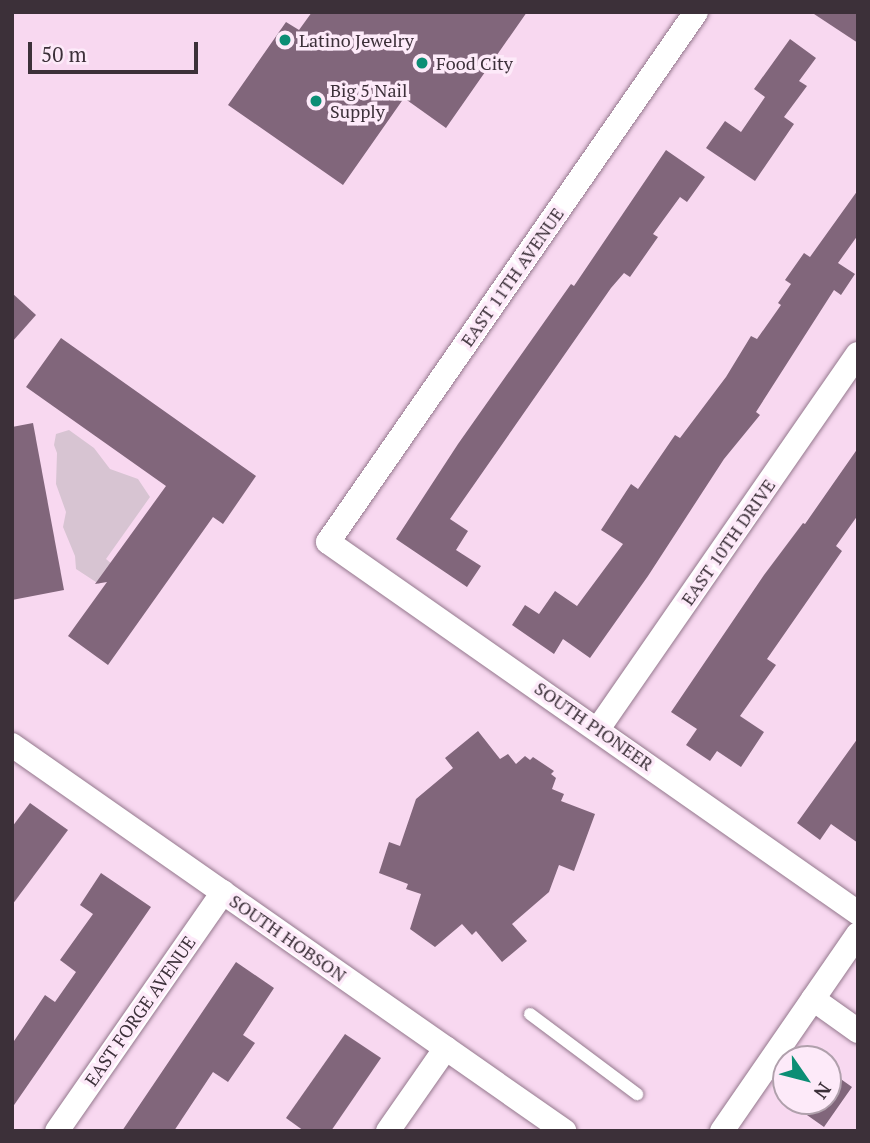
<!DOCTYPE html>
<style>
body{margin:0}
#map{position:relative;width:870px;height:1143px;overflow:hidden;background:#f8d8f0;font-family:"PT Serif",serif}
div>[style]{position:absolute}
[style*='--x']{left:calc(var(--x)*1px);top:calc(var(--y)*1px);width:calc(var(--w)*1px);rotate:calc(var(--a)*1deg)}
.green>*{inset:0;background:#d7c4d2}
.building>*{inset:0;background:#81667b}
.roads{filter:drop-shadow(0 0 2px #94788d) drop-shadow(0 0 2px #94788d)}
.service>*{height:12px;margin:-6px;padding:0 6px;transform-origin:6px;border-radius:6px;background:#fff}
.minor>*{height:24px;margin:-12px;padding:0 12px;transform-origin:12px;border-radius:12px;background:#fff}
.dots>*{width:19px;height:19px;translate:-50% -50%;box-sizing:border-box;border:4px solid #fdeaf9;border-radius:50%}
span{translate:-50% -50%;white-space:nowrap;text-align:center;line-height:1.15;-webkit-text-stroke:7px #fdeaf9;paint-order:stroke}
.poi-label{font-size:18px;color:#3c3039}
.left{translate:0 -50%;text-align:left}
.street-label{font-size:18px;color:#3c3039}
.frame{position:absolute;inset:0;border:14px solid #3c3039;pointer-events:none}
.north{position:absolute;left:772px;top:1045px;width:70px;height:70px;box-sizing:border-box;background:#fdeaf9;border:2px solid #b0a0ac;border-radius:50%;rotate:125deg;font-size:19px;font-weight:700;line-height:28px;text-align:center;color:#3c3039}
.north::after{content:'';display:block;margin:auto;width:24px;height:32px;background:#0c8e75;clip-path:polygon(50% 0,100% 100%,50% 72%,0 100%)}
.scale{position:absolute;left:28px;top:42px;width:170px;height:32px;box-sizing:border-box;border:4px solid #3c3039;border-top:0;padding-left:9px;font-size:21px;line-height:24px;white-space:nowrap;color:#3c3039;-webkit-text-stroke:5px #fdeaf9;paint-order:stroke}
</style>
<div id="map">
<div class="green">
<div style="clip-path:polygon(69px 430px,94px 448px,110px 469px,138px 479px,150px 497px,106px 559px,113px 565px,99px 584px,76px 569px,75px 556px,63px 527px,66px 512px,56px 484px,57px 453px,54px 445px,56px 434px)"></div>
</div>
<div class="building">
<div style="clip-path:polygon(312px 12px,527px 12px,446px 128px,404px 98px,343px 185px,228px 105px,286px 22px,299px 30px)"></div>
<div style="clip-path:polygon(811px 12px,858px 12px,858px 43px)"></div>
<div style="clip-path:polygon(790px 39px,816px 58px,799px 81px,807px 86px,784px 117px,794px 124px,755px 181px,706px 148px,725px 121px,741px 132px,765px 97px,754px 89px)"></div>
<div style="clip-path:polygon(666px 150px,705px 177px,687px 202px,680px 197px,653px 234px,658px 237px,630px 277px,624px 273px,611px 288px,450px 519px,468px 531px,456px 550px,481px 566px,467px 587px,396px 539px,458px 444px,571px 284px,574px 286px)"></div>
<div style="clip-path:polygon(858px 190px,858px 235px,838px 263px,855px 274px,841px 295px,834px 290px,756px 412px,760px 415px,724px 459px,648px 576px,590px 658px,563px 639px,554px 654px,512px 625px,525px 605px,539px 614px,555px 591px,577px 606px,623px 544px,601px 530px,631px 484px,638px 489px,675px 435px,680px 438px,726px 377px,751px 336px,757px 339px,781px 305px,778px 303px,791px 284px,785px 280px,804px 253px,810px 257px)"></div>
<div style="clip-path:polygon(12px 293px,36px 315px,12px 342px)"></div>
<div style="clip-path:polygon(61px 338px,256px 476px,223px 524px,213px 517px,108px 665px,68px 636px,107px 582px,95px 584px,166px 486px,26px 387px)"></div>
<div style="clip-path:polygon(33px 423px,64px 590px,12px 600px,12px 427px)"></div>
<div style="clip-path:polygon(858px 448px,858px 515px,836px 546px,842px 551px,767px 659px,776px 665px,740px 716px,764px 732px,741px 767px,717px 751px,710px 761px,686px 745px,697px 729px,671px 712px,764px 575px,803px 523px,805px 524px)"></div>
<div style="clip-path:polygon(478px 731px,500px 759px,508px 754px,516px 764px,525px 756px,530px 760px,533px 757px,554px 771px,551px 774px,556px 778px,552px 789px,564px 794px,561px 801px,595px 814px,574px 871px,559px 865px,549px 892px,512px 924px,527px 941px,502px 962px,476px 931px,472px 935px,462px 924px,435px 947px,410px 929px,421px 894px,406px 889px,408px 884px,379px 873px,389px 842px,400px 846px,416px 799px,453px 768px,445px 758px)"></div>
<div style="clip-path:polygon(858px 738px,858px 843px,831px 824px,820px 840px,797px 823px)"></div>
<div style="clip-path:polygon(30px 803px,68px 830px,12px 905px,12px 827px)"></div>
<div style="clip-path:polygon(101px 873px,151px 907px,12px 1108px,12px 1044px,45px 995px,55px 1002px,76px 972px,60px 960px,93px 914px,80px 905px)"></div>
<div style="clip-path:polygon(236px 962px,274px 988px,243px 1035px,255px 1043px,228px 1082px,213px 1072px,174px 1131px,122px 1131px)"></div>
<div style="clip-path:polygon(345px 1034px,381px 1058px,331px 1131px,304px 1131px,286px 1118px)"></div>
<div style="clip-path:polygon(828px 1070px,852px 1087px,824px 1127px,787px 1101px,828px 1101px)"></div>
</div>
<div class="roads">
<div class="service">
<div style="--x:530;--y:1014;--w:134;--a:36.8"></div>
</div>
<div class="minor">
<div style="--x:696;--y:12;--w:645;--a:124.77"></div>
<div style="--x:328;--y:542;--w:647;--a:34.99"></div>
<div style="--x:598;--y:729;--w:456;--a:-55.3"></div>
<div style="--x:12;--y:745;--w:674;--a:34.96"></div>
<div style="--x:813;--y:999;--w:55;--a:35.4"></div>
<div style="--x:57;--y:1131;--w:291;--a:-55.2"></div>
<div style="--x:388;--y:1131;--w:101;--a:-55.1"></div>
<div style="--x:722;--y:1131;--w:239;--a:-55.4"></div>
</div>
</div>
<div class="dots">
<div style="left:285px;top:40px;background:#0c8e75"></div>
<div style="left:422px;top:63px;background:#0c8e75"></div>
<div style="left:316px;top:101px;background:#0c8e75"></div>
</div>
<div class="poi-label">
<span class="left" style="left:299px;top:40px">Latino Jewelry</span>
<span class="left" style="left:436px;top:63px">Food City</span>
<span class="left" style="left:330px;top:101px">Big 5 Nail<br>Supply</span>
</div>
<div class="street-label">
<span style="left:512px;top:277px;rotate:-55deg">EAST 11TH AVENUE</span>
<span style="left:728px;top:542px;rotate:-55deg">EAST 10TH DRIVE</span>
<span style="left:594px;top:726px;rotate:35deg">SOUTH PIONEER</span>
<span style="left:288px;top:938px;rotate:35deg">SOUTH HOBSON</span>
<span style="left:140px;top:1011px;rotate:-55deg">EAST FORGE AVENUE</span>
</div>
<div class="frame"></div>
<div class="north">N</div>
<div class="scale">50 m</div>
</div>
